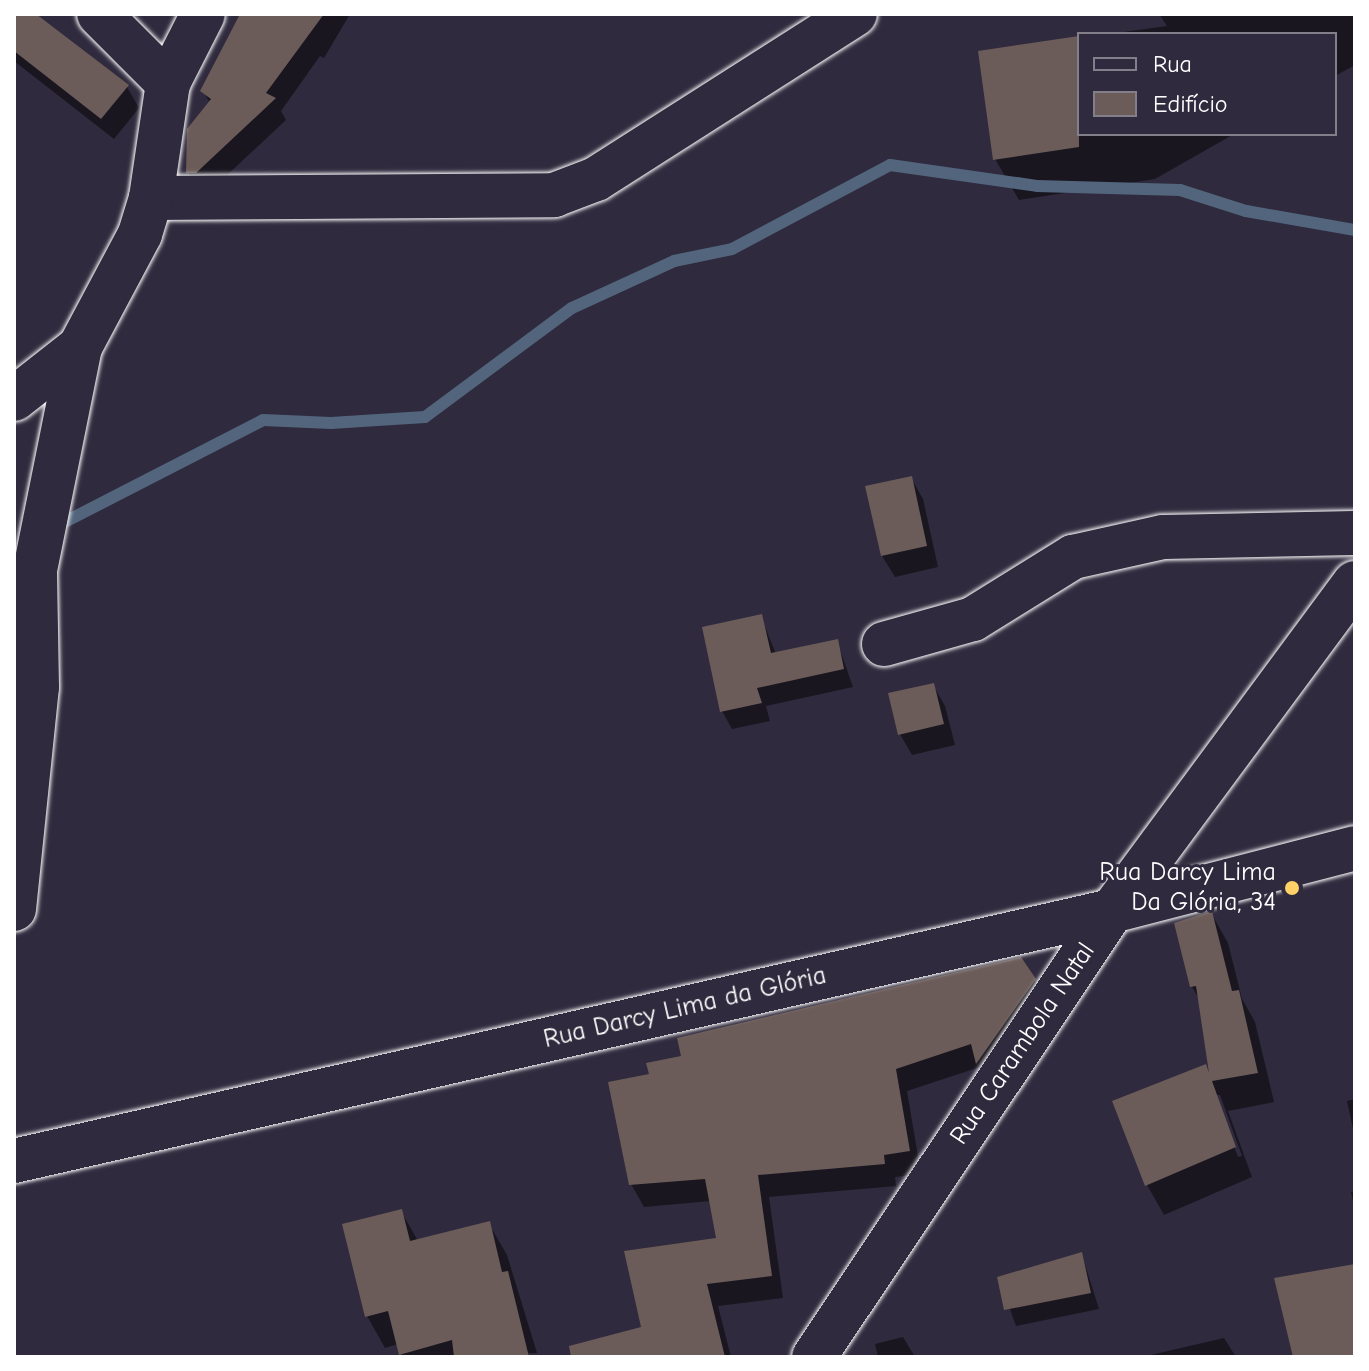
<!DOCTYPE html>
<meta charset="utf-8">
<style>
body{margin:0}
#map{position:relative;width:1369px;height:1371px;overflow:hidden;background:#2f2a3d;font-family:"Comic Neue",sans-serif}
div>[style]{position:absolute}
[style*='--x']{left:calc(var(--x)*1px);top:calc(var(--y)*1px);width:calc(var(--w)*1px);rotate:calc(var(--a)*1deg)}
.shadow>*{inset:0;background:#0007}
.stream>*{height:12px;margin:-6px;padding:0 6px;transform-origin:6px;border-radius:6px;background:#52657d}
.building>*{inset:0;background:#6c5c59}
.roads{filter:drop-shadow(0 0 2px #fff) drop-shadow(0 0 2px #fff)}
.minor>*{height:44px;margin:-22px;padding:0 22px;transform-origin:22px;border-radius:22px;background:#2f2a3d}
.dots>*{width:22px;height:22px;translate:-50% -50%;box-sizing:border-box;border:4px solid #2f2a3d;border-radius:50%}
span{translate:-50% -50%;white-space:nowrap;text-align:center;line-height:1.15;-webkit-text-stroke:6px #2f2a3d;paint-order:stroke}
.poi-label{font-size:26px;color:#fff}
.right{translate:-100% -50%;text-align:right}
.street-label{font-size:26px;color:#fff}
.frame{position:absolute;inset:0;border:16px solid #fff;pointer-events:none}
.legend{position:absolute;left:1077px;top:32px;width:260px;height:104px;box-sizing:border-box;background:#2f2a3d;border:2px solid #827f8b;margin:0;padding:10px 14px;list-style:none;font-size:24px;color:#fff}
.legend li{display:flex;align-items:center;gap:16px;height:40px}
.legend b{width:40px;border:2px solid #827f8b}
</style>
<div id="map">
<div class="shadow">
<div style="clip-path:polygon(14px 14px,33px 14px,127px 87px,139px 108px,114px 139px,14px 61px)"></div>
<div style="clip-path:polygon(243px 14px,350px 14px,324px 58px,320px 56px,281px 111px,286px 120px,208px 193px,200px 193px,188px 172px,210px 103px,203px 91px)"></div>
<div style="clip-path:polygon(1159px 14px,1355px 14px,1355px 65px,1335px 76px,1335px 34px,1109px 34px,1167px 26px)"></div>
<div style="clip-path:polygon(1079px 38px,1079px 134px,1234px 134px,1155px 179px,1019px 200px,995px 159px)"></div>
<div style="clip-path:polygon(911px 478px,923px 499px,938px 567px,895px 577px,882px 556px,868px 488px)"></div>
<div style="clip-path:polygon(761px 617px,776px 654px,837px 641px,853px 687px,766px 706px,770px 721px,732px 729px,722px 711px)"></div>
<div style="clip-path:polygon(933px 685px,945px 706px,955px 745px,912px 755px,900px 734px)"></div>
<div style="clip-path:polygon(evenodd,1211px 913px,1228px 943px,1242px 999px,1255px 1022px,1274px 1102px,1228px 1111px,1252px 1177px,1164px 1215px,1147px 1185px,1205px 1066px,1212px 1078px,1201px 1002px,1192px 987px,1211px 913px,1215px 1095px,1220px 1095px,1242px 1156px,1238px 1157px,1215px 1095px)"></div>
<div style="clip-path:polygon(1034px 980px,1047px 1003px,990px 1084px,980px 1067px,907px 1091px,921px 1174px,895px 1177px,896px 1186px,769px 1197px,783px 1298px,718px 1306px,731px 1357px,572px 1357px,643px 1328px,718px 1239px,711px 1201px,644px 1207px,631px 1184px)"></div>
<div style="clip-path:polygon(1355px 1099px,1355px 1138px,1347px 1101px)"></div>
<div style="clip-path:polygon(1355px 1191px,1355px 1210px,1351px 1192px)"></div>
<div style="clip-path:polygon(401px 1211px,418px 1241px,489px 1224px,507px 1255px,537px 1353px,402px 1357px,398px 1344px,385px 1348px,367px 1316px)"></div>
<div style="clip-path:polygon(1082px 1255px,1099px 1309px,1016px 1326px,999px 1278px)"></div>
<div style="clip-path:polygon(903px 1337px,915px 1357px,878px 1357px,875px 1344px)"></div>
<div style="clip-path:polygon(1224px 1338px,1236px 1357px,1142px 1357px)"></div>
</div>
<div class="stream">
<div style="--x:55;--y:527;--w:234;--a:-27.2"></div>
<div style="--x:263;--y:420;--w:68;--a:2.5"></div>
<div style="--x:331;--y:423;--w:94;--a:-3.7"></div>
<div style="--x:425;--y:417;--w:183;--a:-36.6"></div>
<div style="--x:572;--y:308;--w:112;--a:-24.7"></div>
<div style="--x:674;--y:261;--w:59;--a:-11.7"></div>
<div style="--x:732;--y:249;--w:179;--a:-28"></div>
<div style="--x:890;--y:165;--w:148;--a:8.1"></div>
<div style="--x:1037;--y:186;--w:143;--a:1.6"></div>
<div style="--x:1180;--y:190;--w:69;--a:17.7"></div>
<div style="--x:1246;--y:211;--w:111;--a:9.9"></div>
</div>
<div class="building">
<div style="clip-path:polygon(14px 14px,36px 14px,129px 85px,101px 119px,14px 51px)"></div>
<div style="clip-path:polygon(240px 14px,324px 14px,266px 93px,276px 98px,196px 173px,186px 173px,187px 129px,211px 99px,200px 91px)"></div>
<div style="clip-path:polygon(1079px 36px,1079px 147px,993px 160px,978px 51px)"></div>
<div style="clip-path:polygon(912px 476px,927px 546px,881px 556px,865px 486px)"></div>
<div style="clip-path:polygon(762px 614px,771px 653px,838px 639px,844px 669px,757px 688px,762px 703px,720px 712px,702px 627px)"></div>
<div style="clip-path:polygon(934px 683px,944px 724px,898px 735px,888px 693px)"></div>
<div style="clip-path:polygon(1212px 911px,1232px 991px,1239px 990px,1258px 1073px,1212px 1081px,1236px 1147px,1145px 1186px,1112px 1101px,1206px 1064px,1209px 1073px,1196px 986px,1190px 987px,1174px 923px)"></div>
<div style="clip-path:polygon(1021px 957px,1036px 979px,976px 1064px,971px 1044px,896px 1069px,910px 1151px,884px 1155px,885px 1164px,758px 1175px,772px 1276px,707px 1284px,725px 1357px,571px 1357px,569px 1346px,641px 1327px,624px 1251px,716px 1238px,705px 1179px,629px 1185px,608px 1082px,649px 1074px,646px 1063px,681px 1056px,677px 1038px)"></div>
<div style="clip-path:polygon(402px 1209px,410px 1241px,490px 1221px,502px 1272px,508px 1271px,529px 1357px,454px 1357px,452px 1340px,399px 1355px,388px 1311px,365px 1317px,342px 1224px)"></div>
<div style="clip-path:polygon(1082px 1252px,1091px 1293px,1004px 1310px,997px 1277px)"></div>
<div style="clip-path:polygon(1355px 1264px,1355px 1357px,1293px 1357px,1274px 1278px)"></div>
</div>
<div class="roads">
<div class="minor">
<div style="--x:99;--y:14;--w:98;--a:45"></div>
<div style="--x:151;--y:198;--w:403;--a:-0.4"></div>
<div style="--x:554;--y:195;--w:45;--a:-20.9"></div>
<div style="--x:596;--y:179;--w:307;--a:-32.5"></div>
<div style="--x:14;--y:399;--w:84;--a:-38.2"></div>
<div style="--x:884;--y:644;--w:92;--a:-15.7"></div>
<div style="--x:973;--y:619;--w:118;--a:-31.8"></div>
<div style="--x:1073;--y:557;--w:92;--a:-12.5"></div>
<div style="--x:1163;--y:537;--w:192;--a:-1.2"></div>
<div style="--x:14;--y:909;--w:223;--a:-84.1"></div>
<div style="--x:37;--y:687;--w:117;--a:-91"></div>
<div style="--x:35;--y:570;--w:227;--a:-78.6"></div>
<div style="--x:80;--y:347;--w:128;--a:-62"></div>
<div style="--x:140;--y:234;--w:38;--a:-73"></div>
<div style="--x:151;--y:198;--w:116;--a:-81.6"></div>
<div style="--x:168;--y:83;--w:77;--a:-63.1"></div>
<div style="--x:14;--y:1161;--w:1126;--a:-12.83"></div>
<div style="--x:1112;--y:911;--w:251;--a:-14.5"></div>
<div style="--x:814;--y:1357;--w:536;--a:-56.25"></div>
<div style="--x:1112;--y:911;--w:408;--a:-53.5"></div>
</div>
</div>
<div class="dots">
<div style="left:1292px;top:888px;background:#ffd166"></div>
</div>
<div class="poi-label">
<span class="right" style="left:1276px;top:888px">Rua Darcy Lima<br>Da Glória, 34</span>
</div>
<div class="street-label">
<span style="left:685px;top:1008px;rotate:-13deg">Rua Darcy Lima da Glória</span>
<span style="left:1023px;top:1044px;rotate:-56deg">Rua Carambola Natal</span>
</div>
<div class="frame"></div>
<ul class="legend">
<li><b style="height:10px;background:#2f2a3d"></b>Rua</li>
<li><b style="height:22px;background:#6c5c59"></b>Edifício</li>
</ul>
</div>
